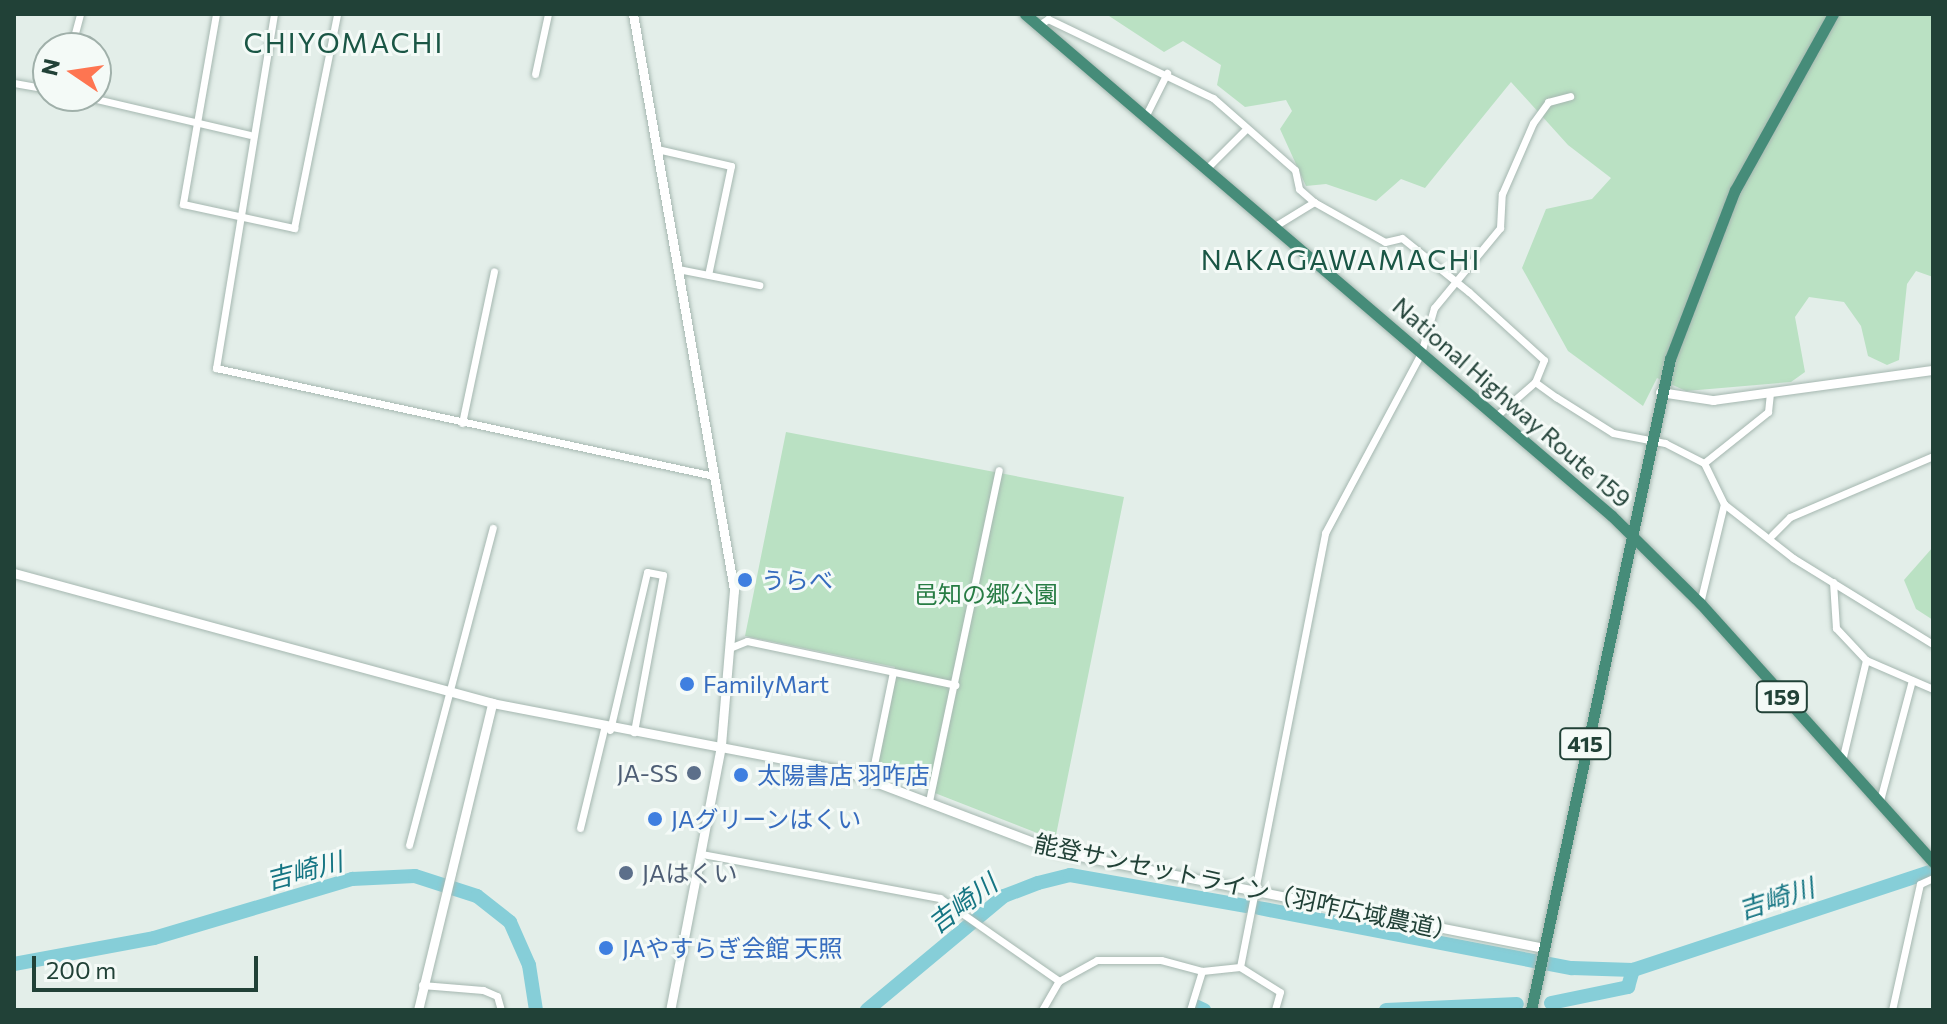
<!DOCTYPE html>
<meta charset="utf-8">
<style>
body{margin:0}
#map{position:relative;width:1947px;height:1024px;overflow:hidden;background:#e3eee9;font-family:Commissioner,"Noto Sans JP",sans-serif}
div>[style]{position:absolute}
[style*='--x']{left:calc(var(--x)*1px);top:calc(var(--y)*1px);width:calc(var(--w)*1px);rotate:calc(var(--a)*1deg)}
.green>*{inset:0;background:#bae1c3}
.river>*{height:14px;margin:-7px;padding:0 7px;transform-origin:7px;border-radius:7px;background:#86ced8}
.roads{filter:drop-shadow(0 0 2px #a5b7b0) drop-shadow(0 0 2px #a5b7b0)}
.minor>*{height:7px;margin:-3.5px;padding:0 3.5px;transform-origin:3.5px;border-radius:3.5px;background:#fff}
.tertiary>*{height:9px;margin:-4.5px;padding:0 4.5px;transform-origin:4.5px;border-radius:4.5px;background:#fff}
.trunk>*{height:11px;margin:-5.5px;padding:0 5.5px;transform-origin:5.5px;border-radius:5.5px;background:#468c79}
.dots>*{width:22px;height:22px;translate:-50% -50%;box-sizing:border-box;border:4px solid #f4faf7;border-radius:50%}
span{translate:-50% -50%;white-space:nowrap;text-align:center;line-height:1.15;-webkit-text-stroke:6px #f4faf7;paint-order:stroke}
.shield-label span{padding:2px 6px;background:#f4faf7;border:2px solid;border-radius:6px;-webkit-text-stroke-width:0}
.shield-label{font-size:22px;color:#214137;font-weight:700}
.street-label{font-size:24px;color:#214137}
.shop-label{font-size:24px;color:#366cbe}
.left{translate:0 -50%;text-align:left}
.park-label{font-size:24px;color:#277c44}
.service-label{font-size:24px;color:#4e5e75}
.right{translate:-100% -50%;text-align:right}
.water-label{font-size:26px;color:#157583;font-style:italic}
.quarter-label{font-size:28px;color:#1a5645;letter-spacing:2px}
.frame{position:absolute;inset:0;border:16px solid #214137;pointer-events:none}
.north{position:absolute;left:32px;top:32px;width:80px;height:80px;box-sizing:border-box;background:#f4faf7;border:2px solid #a0b0aa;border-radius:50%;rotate:283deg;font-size:22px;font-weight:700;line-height:32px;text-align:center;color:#214137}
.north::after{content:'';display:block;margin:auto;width:28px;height:36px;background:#fe7551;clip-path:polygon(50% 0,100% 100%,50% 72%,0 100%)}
.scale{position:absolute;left:32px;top:956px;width:226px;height:36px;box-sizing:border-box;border:4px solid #214137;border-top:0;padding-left:10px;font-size:24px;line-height:28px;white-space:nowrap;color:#214137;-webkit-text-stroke:6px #f4faf7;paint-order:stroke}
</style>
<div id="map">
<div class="green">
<div style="clip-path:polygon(1106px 14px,1933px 14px,1933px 277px,1916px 271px,1907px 284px,1899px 360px,1887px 365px,1868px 356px,1861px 326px,1844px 302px,1809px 297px,1795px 317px,1805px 372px,1791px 382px,1686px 391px,1657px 378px,1643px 406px,1568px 351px,1522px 268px,1546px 209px,1592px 199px,1611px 178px,1568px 145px,1511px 82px,1425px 188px,1401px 179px,1376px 201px,1326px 184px,1306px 186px,1280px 129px,1292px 111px,1286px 100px,1245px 107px,1217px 85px,1221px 65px,1183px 41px,1164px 52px)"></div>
<div style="clip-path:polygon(786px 432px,1124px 497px,1055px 840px,876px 770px,895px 667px,745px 636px)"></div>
<div style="clip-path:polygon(1933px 547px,1933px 620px,1916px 609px,1904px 580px)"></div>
</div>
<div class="river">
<div style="--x:1259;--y:908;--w:319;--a:10.9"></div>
<div style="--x:1572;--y:968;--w:61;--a:1.9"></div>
<div style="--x:14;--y:964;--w:142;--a:-10.5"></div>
<div style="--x:154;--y:938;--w:207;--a:-16.6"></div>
<div style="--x:352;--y:879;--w:63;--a:-2.7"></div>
<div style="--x:415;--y:876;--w:65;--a:17.9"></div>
<div style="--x:477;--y:896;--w:42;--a:38.2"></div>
<div style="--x:510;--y:922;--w:47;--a:66.2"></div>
<div style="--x:529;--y:965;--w:46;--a:81.2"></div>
<div style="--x:1551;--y:1003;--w:79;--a:-11.7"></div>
<div style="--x:1628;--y:987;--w:18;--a:-74"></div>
<div style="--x:1633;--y:970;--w:316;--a:-18.3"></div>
<div style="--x:1195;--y:1006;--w:10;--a:24"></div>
<div style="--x:867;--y:1010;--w:178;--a:-39.8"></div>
<div style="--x:1004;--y:896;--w:36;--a:-21"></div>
<div style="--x:1038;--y:883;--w:33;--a:-14"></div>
<div style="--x:1070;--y:875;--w:178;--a:10"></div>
<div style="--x:1386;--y:1010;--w:131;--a:-2.6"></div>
</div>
<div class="roads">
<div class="minor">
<div style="--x:216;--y:14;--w:193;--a:99.9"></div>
<div style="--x:183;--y:204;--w:114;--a:12.2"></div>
<div style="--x:294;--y:228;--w:218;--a:-78.6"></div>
<div style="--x:274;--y:14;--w:359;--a:99.3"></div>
<div style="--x:216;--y:368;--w:510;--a:12.24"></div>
<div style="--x:1039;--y:25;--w:11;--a:-34"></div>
<div style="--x:1048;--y:19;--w:183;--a:25.6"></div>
<div style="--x:1213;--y:98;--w:109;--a:41.3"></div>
<div style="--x:1295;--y:170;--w:19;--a:78"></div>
<div style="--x:1299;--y:189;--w:20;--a:41"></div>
<div style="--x:1314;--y:202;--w:81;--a:29.4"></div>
<div style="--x:1385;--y:242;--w:17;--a:-13"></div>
<div style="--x:1402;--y:238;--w:86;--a:38.9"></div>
<div style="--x:1469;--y:292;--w:101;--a:42.2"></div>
<div style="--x:1544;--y:360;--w:24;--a:112"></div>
<div style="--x:1535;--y:382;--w:26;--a:36"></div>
<div style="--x:1556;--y:397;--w:67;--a:32.3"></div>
<div style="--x:1613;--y:433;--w:53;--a:10.9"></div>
<div style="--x:1665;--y:443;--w:44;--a:27.1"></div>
<div style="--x:1704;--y:463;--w:46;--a:64"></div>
<div style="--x:1724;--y:504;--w:88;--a:38"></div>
<div style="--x:1793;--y:558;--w:164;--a:31.6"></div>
<div style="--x:71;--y:48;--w:35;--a:-75"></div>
<div style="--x:535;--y:74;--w:61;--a:-77.8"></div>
<div style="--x:14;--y:83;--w:35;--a:10"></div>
<div style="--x:83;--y:96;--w:171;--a:13.1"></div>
<div style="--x:1147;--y:113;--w:45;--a:-63.4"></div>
<div style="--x:657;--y:149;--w:76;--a:12.9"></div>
<div style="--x:731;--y:166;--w:111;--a:101.9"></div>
<div style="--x:1209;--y:166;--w:52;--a:-45"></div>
<div style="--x:1275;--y:226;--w:46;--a:-31.6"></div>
<div style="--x:678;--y:269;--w:83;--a:11.2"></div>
<div style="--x:1495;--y:417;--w:53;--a:-41.2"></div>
<div style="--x:462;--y:423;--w:155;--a:-78.1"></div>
<div style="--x:1704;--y:463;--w:82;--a:-38.6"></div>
<div style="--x:1768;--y:412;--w:20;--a:-84"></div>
<div style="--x:1772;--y:535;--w:25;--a:-45"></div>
<div style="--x:1790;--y:517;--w:155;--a:-23.1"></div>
<div style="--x:1833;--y:582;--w:46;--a:86.3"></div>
<div style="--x:1836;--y:628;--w:44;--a:46.8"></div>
<div style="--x:1866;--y:660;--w:104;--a:103.4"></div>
<div style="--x:1700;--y:603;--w:102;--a:-76.4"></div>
<div style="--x:732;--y:647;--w:16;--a:-22"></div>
<div style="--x:747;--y:641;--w:213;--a:11.9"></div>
<div style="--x:1866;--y:660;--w:73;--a:23.4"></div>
<div style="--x:610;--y:730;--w:162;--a:-76.8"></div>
<div style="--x:647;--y:572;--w:16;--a:11"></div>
<div style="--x:663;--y:575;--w:160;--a:100.5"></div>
<div style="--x:871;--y:779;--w:109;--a:-78.4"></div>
<div style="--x:929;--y:801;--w:338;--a:-78.1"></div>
<div style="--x:1879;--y:804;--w:128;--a:-75.1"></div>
<div style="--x:580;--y:828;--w:102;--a:-76.4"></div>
<div style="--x:409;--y:845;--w:328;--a:-75.2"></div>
<div style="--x:702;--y:854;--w:242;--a:10.5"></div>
<div style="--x:940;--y:898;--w:145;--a:34.9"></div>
<div style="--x:1240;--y:967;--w:47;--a:32"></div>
<div style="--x:1280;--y:992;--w:19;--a:106"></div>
<div style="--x:422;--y:985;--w:61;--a:4.7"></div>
<div style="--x:483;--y:990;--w:15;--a:23"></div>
<div style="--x:497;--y:996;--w:15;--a:74"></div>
<div style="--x:1042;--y:1010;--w:34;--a:-60"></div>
<div style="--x:1059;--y:981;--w:43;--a:-28.9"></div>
<div style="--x:1097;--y:960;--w:64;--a:0"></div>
<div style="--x:1161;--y:960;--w:42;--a:15"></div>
<div style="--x:1202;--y:971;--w:38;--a:-6"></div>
<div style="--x:1240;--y:967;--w:442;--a:-78.9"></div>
<div style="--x:1325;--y:533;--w:204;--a:-61.9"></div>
<div style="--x:1421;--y:353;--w:47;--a:-73.9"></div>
<div style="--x:1434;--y:308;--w:104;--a:-50.5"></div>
<div style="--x:1500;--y:228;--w:34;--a:-87"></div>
<div style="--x:1502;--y:194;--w:77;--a:-66.4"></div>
<div style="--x:1533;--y:123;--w:26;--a:-54"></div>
<div style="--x:1548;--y:102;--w:23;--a:-15"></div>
<div style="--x:1190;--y:1010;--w:41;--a:-72.9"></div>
<div style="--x:1892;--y:1010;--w:129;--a:-77.5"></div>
<div style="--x:1920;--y:884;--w:14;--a:-25"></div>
</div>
<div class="tertiary">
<div style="--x:633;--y:14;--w:585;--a:80.05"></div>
<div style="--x:734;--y:590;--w:157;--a:94.8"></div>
<div style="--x:721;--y:746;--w:269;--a:100.9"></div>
<div style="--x:1660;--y:392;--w:54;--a:8.6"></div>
<div style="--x:1713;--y:400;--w:222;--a:-7.8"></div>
<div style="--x:14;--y:573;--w:495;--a:15.2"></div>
<div style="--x:492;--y:703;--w:360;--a:10.9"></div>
<div style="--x:846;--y:771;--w:228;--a:20.8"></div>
<div style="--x:1059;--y:852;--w:495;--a:11.2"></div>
<div style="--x:418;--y:1010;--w:316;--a:-76.4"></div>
</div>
<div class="trunk">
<div style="--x:1025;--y:14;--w:772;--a:40.54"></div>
<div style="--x:1612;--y:516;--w:124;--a:44.7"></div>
<div style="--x:1700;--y:603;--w:348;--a:48"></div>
<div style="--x:1531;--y:1010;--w:666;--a:-77.95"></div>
<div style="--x:1670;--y:359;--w:181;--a:-69"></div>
<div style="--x:1735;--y:190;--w:201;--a:-60.9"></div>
</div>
</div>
<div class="dots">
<div style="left:745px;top:580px;background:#3f7fe0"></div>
<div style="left:687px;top:684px;background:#3f7fe0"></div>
<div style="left:694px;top:773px;background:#5c6f8a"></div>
<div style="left:741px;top:775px;background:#3f7fe0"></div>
<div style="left:655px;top:819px;background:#3f7fe0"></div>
<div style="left:626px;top:873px;background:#5c6f8a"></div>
<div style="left:606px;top:948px;background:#3f7fe0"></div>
</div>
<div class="shield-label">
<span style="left:1782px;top:697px">159</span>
<span style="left:1585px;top:744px">415</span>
</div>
<div class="street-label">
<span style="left:1512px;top:402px;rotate:41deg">National Highway Route 159</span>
<span style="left:1246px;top:887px;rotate:12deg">能登サンセットライン（羽咋広域農道）</span>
</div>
<div class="shop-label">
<span class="left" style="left:761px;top:580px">うらべ</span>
<span class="left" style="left:703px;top:684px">FamilyMart</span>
<span class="left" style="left:757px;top:775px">太陽書店 羽咋店</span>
<span class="left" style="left:671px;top:819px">JAグリーンはくい</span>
<span class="left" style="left:622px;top:948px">JAやすらぎ会館 天照</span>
</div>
<div class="park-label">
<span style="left:986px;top:594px">邑知の郷公園</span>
</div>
<div class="service-label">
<span class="right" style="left:678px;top:773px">JA-SS</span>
<span class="left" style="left:642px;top:873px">JAはくい</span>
</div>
<div class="water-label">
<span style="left:304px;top:870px;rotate:-15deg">吉崎川</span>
<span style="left:1776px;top:898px;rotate:-18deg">吉崎川</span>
<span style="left:962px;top:903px;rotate:-37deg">吉崎川</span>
</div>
<div class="quarter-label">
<span style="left:344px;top:42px">CHIYOMACHI</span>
<span style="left:1341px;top:259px">NAKAGAWAMACHI</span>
</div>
<div class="frame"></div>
<div class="north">N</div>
<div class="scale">200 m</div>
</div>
